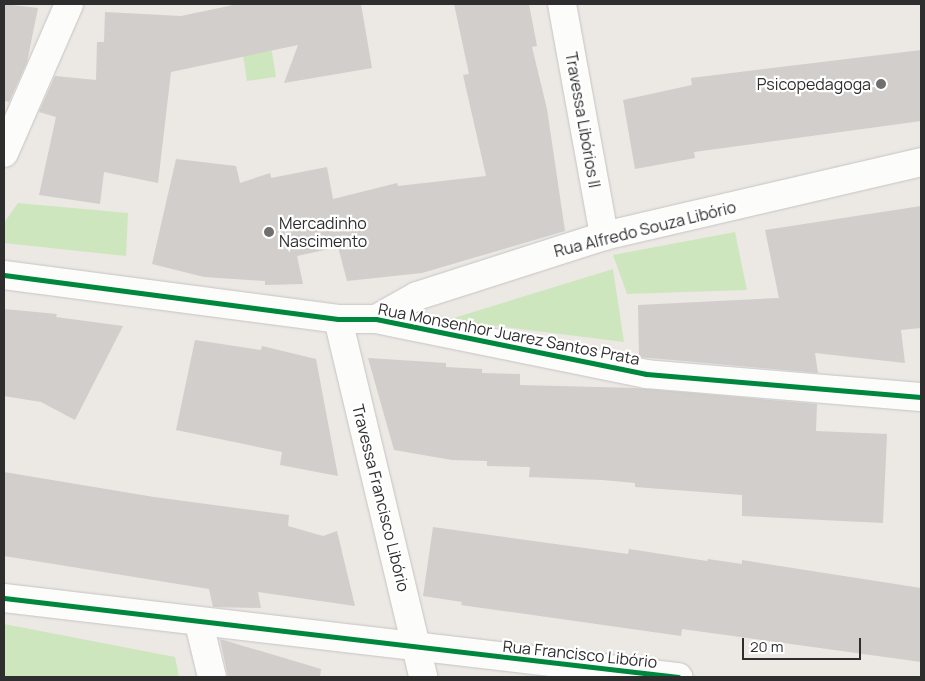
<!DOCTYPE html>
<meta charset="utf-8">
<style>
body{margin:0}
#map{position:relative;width:925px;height:681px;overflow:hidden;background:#ece8e4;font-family:Manrope,sans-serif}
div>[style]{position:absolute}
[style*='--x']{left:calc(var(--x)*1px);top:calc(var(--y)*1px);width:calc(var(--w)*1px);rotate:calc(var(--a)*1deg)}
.green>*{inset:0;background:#cee6be}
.building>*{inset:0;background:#d1cecb}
.roads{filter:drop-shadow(0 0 1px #c5c4c5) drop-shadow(0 0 1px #c5c4c5)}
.minor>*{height:28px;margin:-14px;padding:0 14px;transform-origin:14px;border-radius:14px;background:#fcfcfb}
.cycleway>*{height:5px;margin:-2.5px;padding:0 2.5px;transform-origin:2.5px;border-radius:2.5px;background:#00873e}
.dots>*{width:14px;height:14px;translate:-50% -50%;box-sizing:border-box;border:2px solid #fff;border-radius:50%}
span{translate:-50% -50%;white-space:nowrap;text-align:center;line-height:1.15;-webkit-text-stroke:4.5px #fff;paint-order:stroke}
.poi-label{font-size:16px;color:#2e2e2e}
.right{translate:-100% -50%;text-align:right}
.left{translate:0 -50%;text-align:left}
.street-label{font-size:16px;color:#2e2e2e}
.frame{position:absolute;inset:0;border:5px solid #2e2e2e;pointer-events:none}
.scale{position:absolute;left:742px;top:638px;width:119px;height:22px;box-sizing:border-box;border:2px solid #2e2e2e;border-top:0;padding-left:6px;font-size:15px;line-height:18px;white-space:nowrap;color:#2e2e2e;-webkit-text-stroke:4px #fff;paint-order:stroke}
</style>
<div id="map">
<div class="green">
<div style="clip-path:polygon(235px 4px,264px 4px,276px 77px,247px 81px)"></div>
<div style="clip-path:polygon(18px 203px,128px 213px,126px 256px,4px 243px,4px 223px)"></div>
<div style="clip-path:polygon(735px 232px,747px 290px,627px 294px,613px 255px)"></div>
<div style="clip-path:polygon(613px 269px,624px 342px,447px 320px)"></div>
<div style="clip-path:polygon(4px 624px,175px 657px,179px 677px,4px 677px)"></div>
</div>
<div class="building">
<div style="clip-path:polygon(4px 4px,38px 8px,27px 62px,9px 102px,4px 101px)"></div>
<div style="clip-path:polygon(238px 4px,361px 4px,372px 68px,284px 83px,298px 45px,171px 72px,158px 183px,104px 172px,100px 204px,39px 195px,56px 117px,39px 112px,55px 76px,96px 80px,97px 42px,104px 42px,105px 12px,181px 16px)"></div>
<div style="clip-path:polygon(454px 4px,529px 4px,537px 46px,532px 47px,547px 109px,565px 231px,422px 273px,347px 281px,338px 247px,297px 256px,303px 284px,265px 285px,265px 281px,204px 277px,152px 264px,176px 159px,236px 166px,240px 183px,270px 173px,271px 178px,327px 167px,333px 199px,397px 183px,398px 186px,486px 176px,463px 75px,469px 74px)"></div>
<div style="clip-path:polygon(921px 50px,921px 121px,694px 152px,695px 158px,635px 169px,623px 100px,692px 85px,691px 78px)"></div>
<div style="clip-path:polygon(921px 206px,921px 328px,901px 330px,905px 363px,815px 353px,818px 373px,639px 357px,638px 305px,779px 298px,765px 230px)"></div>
<div style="clip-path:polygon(4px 309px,57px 314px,56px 317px,123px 326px,75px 420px,41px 402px,4px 396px)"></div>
<div style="clip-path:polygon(195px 340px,261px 350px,262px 346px,316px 359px,338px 476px,280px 465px,282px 452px,176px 430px)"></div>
<div style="clip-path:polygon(368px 358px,446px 363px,446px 367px,482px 369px,482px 373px,520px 374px,520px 385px,635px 388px,817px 404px,816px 431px,887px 434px,883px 523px,742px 516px,742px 495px,635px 487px,635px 483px,602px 480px,529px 477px,530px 467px,487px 466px,487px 461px,452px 460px,394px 450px)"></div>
<div style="clip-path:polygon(4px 472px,154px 497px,289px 515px,288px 526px,323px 536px,337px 531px,355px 606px,258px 592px,261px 608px,213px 607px,209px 589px,4px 556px)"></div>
<div style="clip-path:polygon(433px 527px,628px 554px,629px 549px,707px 561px,708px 559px,742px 564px,742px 560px,921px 588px,921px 662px,682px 629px,681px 636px,461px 605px,462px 602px,423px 596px)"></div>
<div style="clip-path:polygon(220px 639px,321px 669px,320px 677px,228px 677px)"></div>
</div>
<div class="roads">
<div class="minor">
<div style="--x:562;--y:4;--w:236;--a:79.7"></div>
<div style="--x:4;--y:153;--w:163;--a:-66.4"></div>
<div style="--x:4;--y:275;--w:337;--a:7.5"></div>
<div style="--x:338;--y:319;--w:38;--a:0"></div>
<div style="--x:376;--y:319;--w:276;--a:11.5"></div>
<div style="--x:646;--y:374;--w:276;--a:4.8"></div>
<div style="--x:338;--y:319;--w:368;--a:76.6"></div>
<div style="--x:376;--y:319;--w:47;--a:-29.3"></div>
<div style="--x:417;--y:296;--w:196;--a:-17.8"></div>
<div style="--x:604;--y:236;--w:326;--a:-13.1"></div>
<div style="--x:4;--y:598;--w:679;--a:6.69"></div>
<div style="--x:199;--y:623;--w:56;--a:76.5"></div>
</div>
</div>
<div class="cycleway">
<div style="--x:4;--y:275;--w:337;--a:7.5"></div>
<div style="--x:338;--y:319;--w:38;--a:0"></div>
<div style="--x:376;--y:319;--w:276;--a:11.5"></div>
<div style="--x:646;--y:374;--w:276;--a:4.8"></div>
<div style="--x:4;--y:598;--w:679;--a:6.69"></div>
</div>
<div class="dots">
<div style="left:881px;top:84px;background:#706f6e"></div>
<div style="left:269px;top:232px;background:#706f6e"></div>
</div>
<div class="poi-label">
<span class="right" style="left:871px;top:84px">Psicopedagoga</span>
<span class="left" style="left:279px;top:232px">Mercadinho<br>Nascimento</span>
</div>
<div class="street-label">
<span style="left:583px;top:120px;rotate:80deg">Travessa Libórios II</span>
<span style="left:645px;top:229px;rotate:-14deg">Rua Alfredo Souza Libório</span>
<span style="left:509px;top:334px;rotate:11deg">Rua Monsenhor Juarez Santos Prata</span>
<span style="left:381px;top:498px;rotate:76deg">Travessa Francisco Libório</span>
<span style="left:580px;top:654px;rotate:6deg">Rua Francisco Libório</span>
</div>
<div class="frame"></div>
<div class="scale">20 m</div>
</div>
